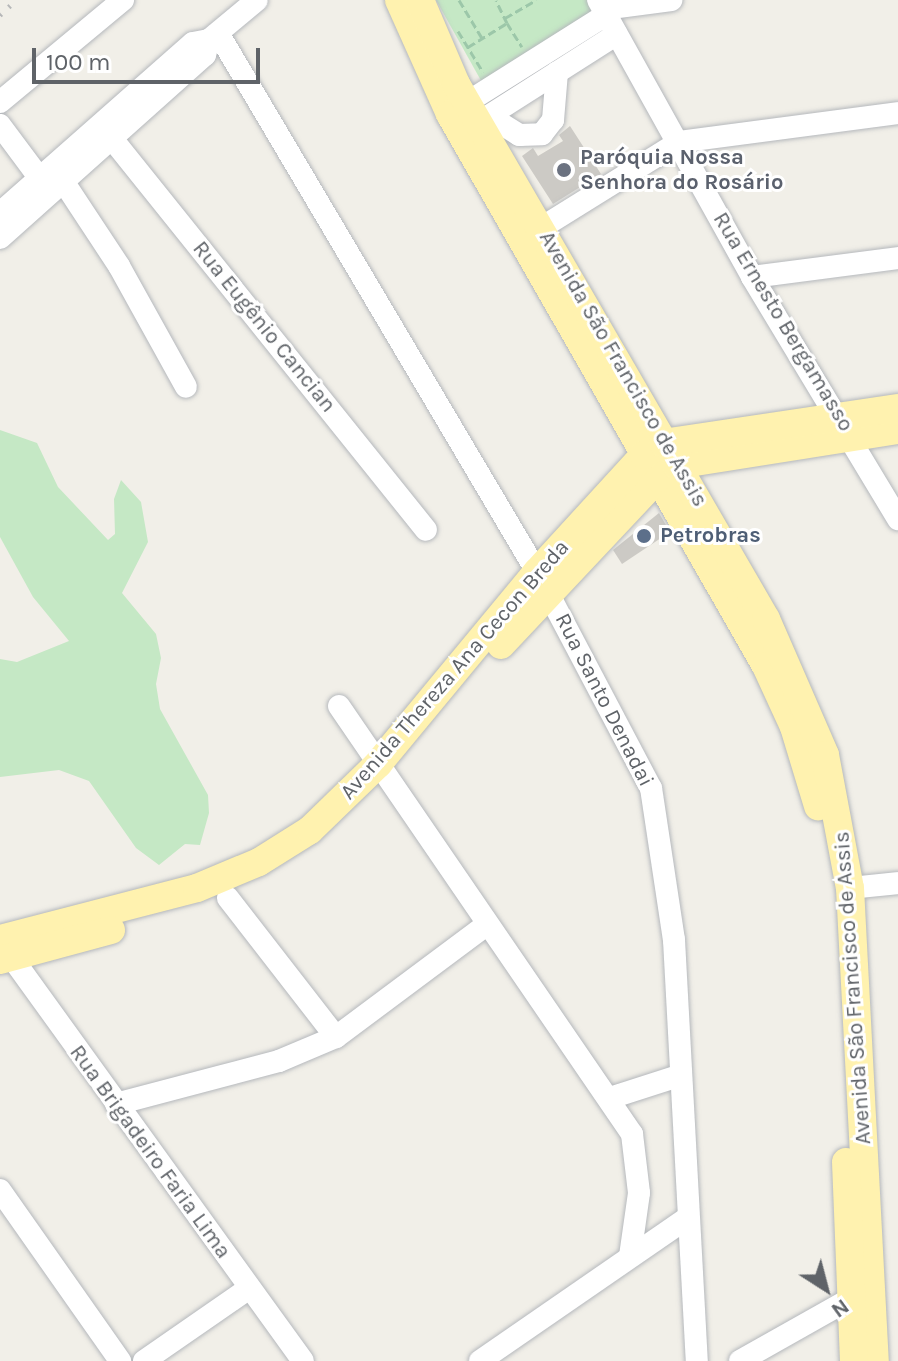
<!DOCTYPE html>
<meta charset="utf-8">
<style>
body{margin:0}
#map{position:relative;width:898px;height:1361px;overflow:hidden;background:#f1efe8;font-family:Karla,sans-serif}
div>[style]{position:absolute}
[style*='--x']{left:calc(var(--x)*1px);top:calc(var(--y)*1px);width:calc(var(--w)*1px);rotate:calc(var(--a)*1deg)}
.green>*{inset:0;background:#c5e8c5}
.building>*{inset:0;background:#cccac5}
.path>*{height:3px;margin-top:-1.5px;transform-origin:0;background:repeating-linear-gradient(90deg,#9cc7a9 0 8px,transparent 0 12px)}
.roads{filter:drop-shadow(0 0 2px #b5b8bc) drop-shadow(0 0 2px #b5b8bc)}
.minor>*{height:22px;margin:-11px;padding:0 11px;transform-origin:11px;border-radius:11px;background:#fff}
.major>*{height:28px;margin:-14px;padding:0 14px;transform-origin:14px;border-radius:14px;background:#fff2af}
.rail>*{height:5px;margin-top:-2.5px;transform-origin:0;background:repeating-linear-gradient(90deg,#b6b7b8 0 2px,transparent 0 12px)}
.dots>*{width:22px;height:22px;translate:-50% -50%;box-sizing:border-box;border:4px solid #fff;border-radius:50%}
span{translate:-50% -50%;white-space:nowrap;text-align:center;line-height:1.15;-webkit-text-stroke:6px #fff;paint-order:stroke}
.worship-label{font-size:22px;color:#5b616d;font-weight:700}
.left{translate:0 -50%;text-align:left}
.street-label{font-size:22px;color:#5f6368}
.service-label{font-size:22px;color:#4e5e75;font-weight:700}
.north{position:absolute;left:786px;top:1249px;width:80px;height:80px;-webkit-text-stroke:6px #fff;paint-order:stroke;rotate:144deg;font-size:22px;font-weight:700;line-height:32px;text-align:center;color:#5f6368}
.north::after{content:'';display:block;margin:auto;width:28px;height:36px;background:#5f6368;clip-path:polygon(50% 0,100% 100%,50% 72%,0 100%)}
.scale{position:absolute;left:32px;top:48px;width:228px;height:36px;box-sizing:border-box;border:4px solid #5f6368;border-top:0;padding-left:10px;font-size:24px;line-height:28px;white-space:nowrap;color:#5f6368;-webkit-text-stroke:6px #fff;paint-order:stroke}
</style>
<div id="map">
<div class="green">
<div style="clip-path:polygon(436px 0,590px 0,597px 13px,484px 86px)"></div>
<div style="clip-path:polygon(0 430px,37px 443px,58px 487px,108px 540px,115px 534px,114px 499px,121px 480px,141px 502px,148px 542px,122px 593px,156px 634px,161px 658px,156px 684px,160px 709px,208px 795px,209px 813px,200px 845px,185px 844px,159px 865px,136px 848px,89px 781px,59px 770px,0 777px,0 659px,17px 662px,69px 641px,33px 597px,0 537px)"></div>
</div>
<div class="building">
<div style="clip-path:polygon(570px 126px,601px 174px,553px 204px,522px 156px,533px 148px,538px 156px,563px 141px,559px 135px)"></div>
<div style="clip-path:polygon(659px 513px,670px 532px,622px 564px,613px 550px)"></div>
</div>
<div class="path">
<div style="--x:459;--y:0;--w:44;--a:58.8"></div>
<div style="--x:505;--y:18;--w:36;--a:-30"></div>
<div style="--x:507;--y:23;--w:28;--a:58"></div>
<div style="--x:458;--y:31;--w:48;--a:58.6"></div>
<div style="--x:468;--y:47;--w:46;--a:-31.6"></div>
<div style="--x:507;--y:23;--w:25;--a:-116"></div>
</div>
<div class="roads">
<div class="minor">
<div style="--x:598;--y:0;--w:317;--a:60.9"></div>
<div style="--x:752;--y:277;--w:283;--a:58.9"></div>
<div style="--x:603;--y:9;--w:69;--a:-7.5"></div>
<div style="--x:218;--y:33;--w:626;--a:59.38"></div>
<div style="--x:537;--y:572;--w:244;--a:62.2"></div>
<div style="--x:651;--y:788;--w:154;--a:81.4"></div>
<div style="--x:674;--y:940;--w:422;--a:86.9"></div>
<div style="--x:0;--y:102;--w:160;--a:-39.7"></div>
<div style="--x:455;--y:110;--w:178;--a:-32.2"></div>
<div style="--x:489;--y:116;--w:36;--a:32"></div>
<div style="--x:519;--y:135;--w:23;--a:-2"></div>
<div style="--x:542;--y:134;--w:18;--a:-52"></div>
<div style="--x:553;--y:120;--w:48;--a:-85.2"></div>
<div style="--x:0;--y:125;--w:79;--a:53.3"></div>
<div style="--x:101;--y:125;--w:519;--a:51.25"></div>
<div style="--x:465;--y:131;--w:180;--a:-32.5"></div>
<div style="--x:63;--y:181;--w:102;--a:56.6"></div>
<div style="--x:119;--y:266;--w:138;--a:61"></div>
<div style="--x:0;--y:213;--w:257;--a:-41.4"></div>
<div style="--x:193;--y:43;--w:16;--a:-11"></div>
<div style="--x:209;--y:40;--w:62;--a:-39.8"></div>
<div style="--x:528;--y:236;--w:178;--a:-31.9"></div>
<div style="--x:679;--y:142;--w:221;--a:-7.5"></div>
<div style="--x:0;--y:238;--w:275;--a:-41.8"></div>
<div style="--x:205;--y:55;--w:16;--a:-75"></div>
<div style="--x:752;--y:277;--w:147;--a:-7.4"></div>
<div style="--x:339;--y:706;--w:519;--a:55.61"></div>
<div style="--x:632;--y:1134;--w:59;--a:83.2"></div>
<div style="--x:639;--y:1193;--w:64;--a:98.1"></div>
<div style="--x:850;--y:888;--w:48;--a:-5.9"></div>
<div style="--x:228;--y:898;--w:176;--a:52.2"></div>
<div style="--x:2;--y:944;--w:514;--a:54.18"></div>
<div style="--x:610;--y:1098;--w:71;--a:-17.9"></div>
<div style="--x:116;--y:1104;--w:169;--a:-14.8"></div>
<div style="--x:279;--y:1061;--w:62;--a:-22.8"></div>
<div style="--x:336;--y:1037;--w:187;--a:-36.7"></div>
<div style="--x:0;--y:1190;--w:209;--a:54.9"></div>
<div style="--x:144;--y:1361;--w:126;--a:-34.7"></div>
<div style="--x:480;--y:1361;--w:252;--a:-34.6"></div>
<div style="--x:740;--y:1361;--w:129;--a:-29.4"></div>
</div>
<div class="major">
<div style="--x:399;--y:0;--w:125;--a:65.9"></div>
<div style="--x:450;--y:114;--w:636;--a:60.21"></div>
<div style="--x:766;--y:666;--w:67;--a:65.3"></div>
<div style="--x:794;--y:727;--w:83;--a:73.1"></div>
<div style="--x:420;--y:0;--w:91;--a:66.8"></div>
<div style="--x:456;--y:84;--w:618;--a:59.91"></div>
<div style="--x:766;--y:619;--w:148;--a:66.5"></div>
<div style="--x:825;--y:755;--w:135;--a:79.4"></div>
<div style="--x:850;--y:888;--w:474;--a:87"></div>
<div style="--x:501;--y:645;--w:229;--a:-46.8"></div>
<div style="--x:658;--y:478;--w:22;--a:-36"></div>
<div style="--x:676;--y:465;--w:225;--a:-9"></div>
<div style="--x:0;--y:939;--w:203;--a:-14.5"></div>
<div style="--x:197;--y:888;--w:67;--a:-22.8"></div>
<div style="--x:259;--y:862;--w:60;--a:-32.1"></div>
<div style="--x:310;--y:830;--w:95;--a:-44.1"></div>
<div style="--x:378;--y:764;--w:249;--a:-50.4"></div>
<div style="--x:537;--y:572;--w:159;--a:-47.6"></div>
<div style="--x:644;--y:455;--w:22;--a:-32"></div>
<div style="--x:663;--y:443;--w:238;--a:-8.5"></div>
<div style="--x:0;--y:960;--w:115;--a:-15.1"></div>
<div style="--x:846;--y:1162;--w:199;--a:87.7"></div>
</div>
</div>
<div class="rail">
<div style="--x:0;--y:15;--w:22;--a:-43"></div>
</div>
<div class="dots">
<div style="left:564px;top:170px;background:#6b7280"></div>
<div style="left:644px;top:536px;background:#5c6f8a"></div>
</div>
<div class="worship-label">
<span class="left" style="left:580px;top:170px">Paróquia Nossa<br>Senhora do Rosário</span>
</div>
<div class="street-label">
<span style="left:783px;top:322px;rotate:59deg">Rua Ernesto Bergamasso</span>
<span style="left:264px;top:327px;rotate:51deg">Rua Eugênio Cancian</span>
<span style="left:623px;top:369px;rotate:60deg">Avenida São Francisco de Assis</span>
<span style="left:455px;top:670px;rotate:-49deg">Avenida Thereza Ana Cecon Breda</span>
<span style="left:604px;top:700px;rotate:63deg">Rua Santo Denadai</span>
<span style="left:853px;top:988px;rotate:-94deg">Avenida São Francisco de Assis</span>
<span style="left:150px;top:1152px;rotate:54deg">Rua Brigadeiro Faria Lima</span>
</div>
<div class="service-label">
<span class="left" style="left:660px;top:536px">Petrobras</span>
</div>
<div class="north">N</div>
<div class="scale">100 m</div>
</div>
